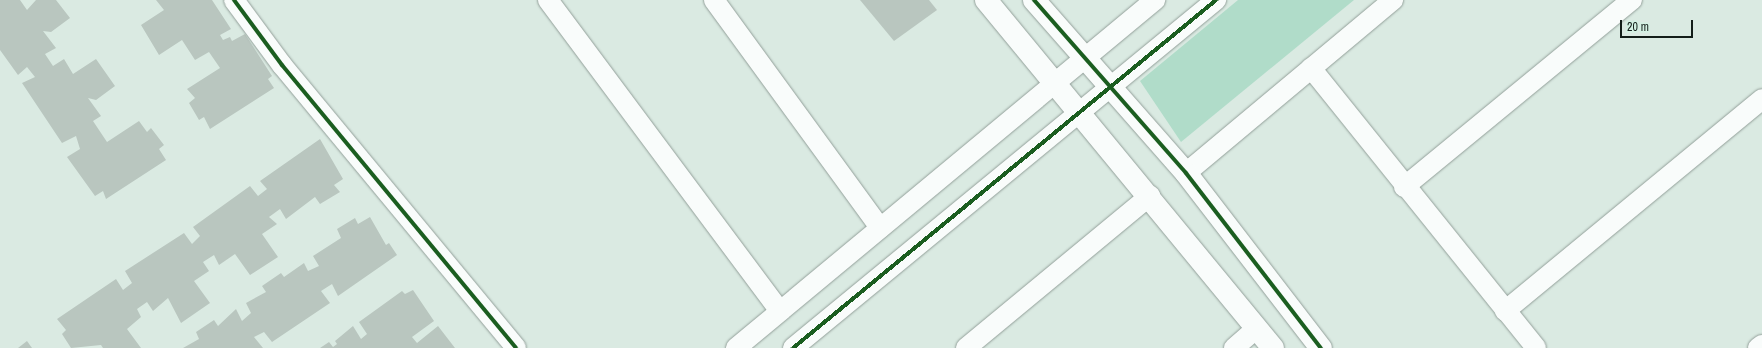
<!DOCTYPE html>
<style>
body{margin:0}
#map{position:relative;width:1762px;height:348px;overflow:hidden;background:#daeae2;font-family:"Archivo Narrow",sans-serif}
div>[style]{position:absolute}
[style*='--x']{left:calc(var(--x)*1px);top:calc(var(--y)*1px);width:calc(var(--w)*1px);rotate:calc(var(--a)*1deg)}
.green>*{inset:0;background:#b0dcc9}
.building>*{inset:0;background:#b9c6bf}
.roads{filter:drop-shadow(0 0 1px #929f99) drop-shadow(0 0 1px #929f99)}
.street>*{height:20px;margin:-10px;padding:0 10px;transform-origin:10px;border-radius:10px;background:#f9fcfb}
.secondary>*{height:22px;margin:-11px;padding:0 11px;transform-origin:11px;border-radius:11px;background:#f9fcfb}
.cycleway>*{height:4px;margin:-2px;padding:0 2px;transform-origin:2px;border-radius:2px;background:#1b5e20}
span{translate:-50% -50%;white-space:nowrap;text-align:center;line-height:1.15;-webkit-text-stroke:3px #d3f1e3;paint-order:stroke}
.scale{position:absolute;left:1620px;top:20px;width:73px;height:18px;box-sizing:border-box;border:2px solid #131e19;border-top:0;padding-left:5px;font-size:12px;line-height:14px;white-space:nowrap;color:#131e19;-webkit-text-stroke:3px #d3f1e3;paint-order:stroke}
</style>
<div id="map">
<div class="green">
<div style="clip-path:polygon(1238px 0,1354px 0,1181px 142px,1140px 81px)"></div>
</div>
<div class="building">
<div style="clip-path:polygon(0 0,20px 0,27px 10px,36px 0,56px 0,70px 18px,51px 32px,43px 31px,56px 48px,45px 54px,53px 66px,64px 59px,73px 74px,96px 59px,115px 86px,96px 100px,88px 98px,101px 116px,93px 121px,107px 142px,139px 121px,147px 132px,151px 128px,164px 145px,159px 149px,166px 160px,106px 199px,103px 191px,95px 196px,67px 157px,80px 149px,76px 136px,62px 143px,22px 83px,35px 77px,27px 67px,18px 75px,0 50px)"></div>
<div style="clip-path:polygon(156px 0,212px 0,231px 29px,220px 35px,223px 40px,230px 37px,232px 41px,245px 34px,272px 76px,268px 79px,274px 88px,210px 129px,204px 117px,199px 120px,189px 103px,195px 98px,187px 89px,220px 68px,209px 52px,195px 60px,182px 40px,159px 55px,141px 25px,164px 10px)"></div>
<div style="clip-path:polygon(860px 0,929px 0,937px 10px,894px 41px)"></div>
<div style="clip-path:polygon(320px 139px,343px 179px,334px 185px,340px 192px,320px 204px,315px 197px,286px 219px,280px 209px,269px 217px,277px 224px,262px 234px,278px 257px,250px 275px,235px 254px,219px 265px,214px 255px,203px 262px,209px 271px,194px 281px,210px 303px,181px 323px,168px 298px,153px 311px,147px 302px,137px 309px,141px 317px,127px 329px,141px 348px,103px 348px,101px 345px,71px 348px,62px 334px,66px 330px,57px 319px,116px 279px,123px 290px,132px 283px,125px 271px,184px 233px,192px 244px,200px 236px,193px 227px,250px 186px,258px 196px,267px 189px,260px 181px)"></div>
<div style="clip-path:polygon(370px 217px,386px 245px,389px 243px,397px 255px,338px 296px,332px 284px,321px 291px,330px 303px,272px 342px,264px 332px,254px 337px,263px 348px,183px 348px,199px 339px,196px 332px,214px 320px,218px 326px,236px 309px,242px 321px,251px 313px,246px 303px,266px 292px,262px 286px,281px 273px,284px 277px,304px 263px,308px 271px,319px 266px,313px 256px,341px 238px,337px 229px,355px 218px,358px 224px)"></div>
<div style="clip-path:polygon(413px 290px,434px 321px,412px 337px,417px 343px,438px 326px,455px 348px,320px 348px,329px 342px,333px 347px,337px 344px,335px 341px,353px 326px,361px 339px,367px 334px,359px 322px,402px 291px,405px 294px)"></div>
<div style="clip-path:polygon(27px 341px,32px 348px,18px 348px)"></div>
</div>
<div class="roads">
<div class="street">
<div style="--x:234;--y:0;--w:81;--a:53.6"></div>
<div style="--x:282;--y:65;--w:367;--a:50.4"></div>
<div style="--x:548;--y:0;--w:388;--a:53.3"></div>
<div style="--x:714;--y:0;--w:282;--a:53.9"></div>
<div style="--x:1311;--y:68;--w:359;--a:51.2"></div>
<div style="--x:1186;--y:173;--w:270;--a:-39.9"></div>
<div style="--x:1404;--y:187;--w:295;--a:-39.4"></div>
<div style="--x:1505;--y:311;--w:333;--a:-39.5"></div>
<div style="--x:736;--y:348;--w:545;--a:-39.71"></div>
<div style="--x:793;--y:348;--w:548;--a:-39.44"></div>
<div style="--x:966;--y:348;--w:239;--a:-39.6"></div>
<div style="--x:1234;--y:348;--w:30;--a:-41"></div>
<div style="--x:1758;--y:348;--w:5;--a:-37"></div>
</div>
<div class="secondary">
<div style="--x:986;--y:0;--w:451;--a:50.5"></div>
<div style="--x:1034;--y:0;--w:230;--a:48.7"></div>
<div style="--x:1186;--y:173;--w:221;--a:52.4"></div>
</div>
</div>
<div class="cycleway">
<div style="--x:234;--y:0;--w:81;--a:53.6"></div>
<div style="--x:282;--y:65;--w:367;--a:50.4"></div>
<div style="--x:1034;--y:0;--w:230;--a:48.7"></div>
<div style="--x:1186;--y:173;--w:221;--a:52.4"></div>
<div style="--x:793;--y:348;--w:548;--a:-39.44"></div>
</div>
<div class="scale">20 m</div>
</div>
